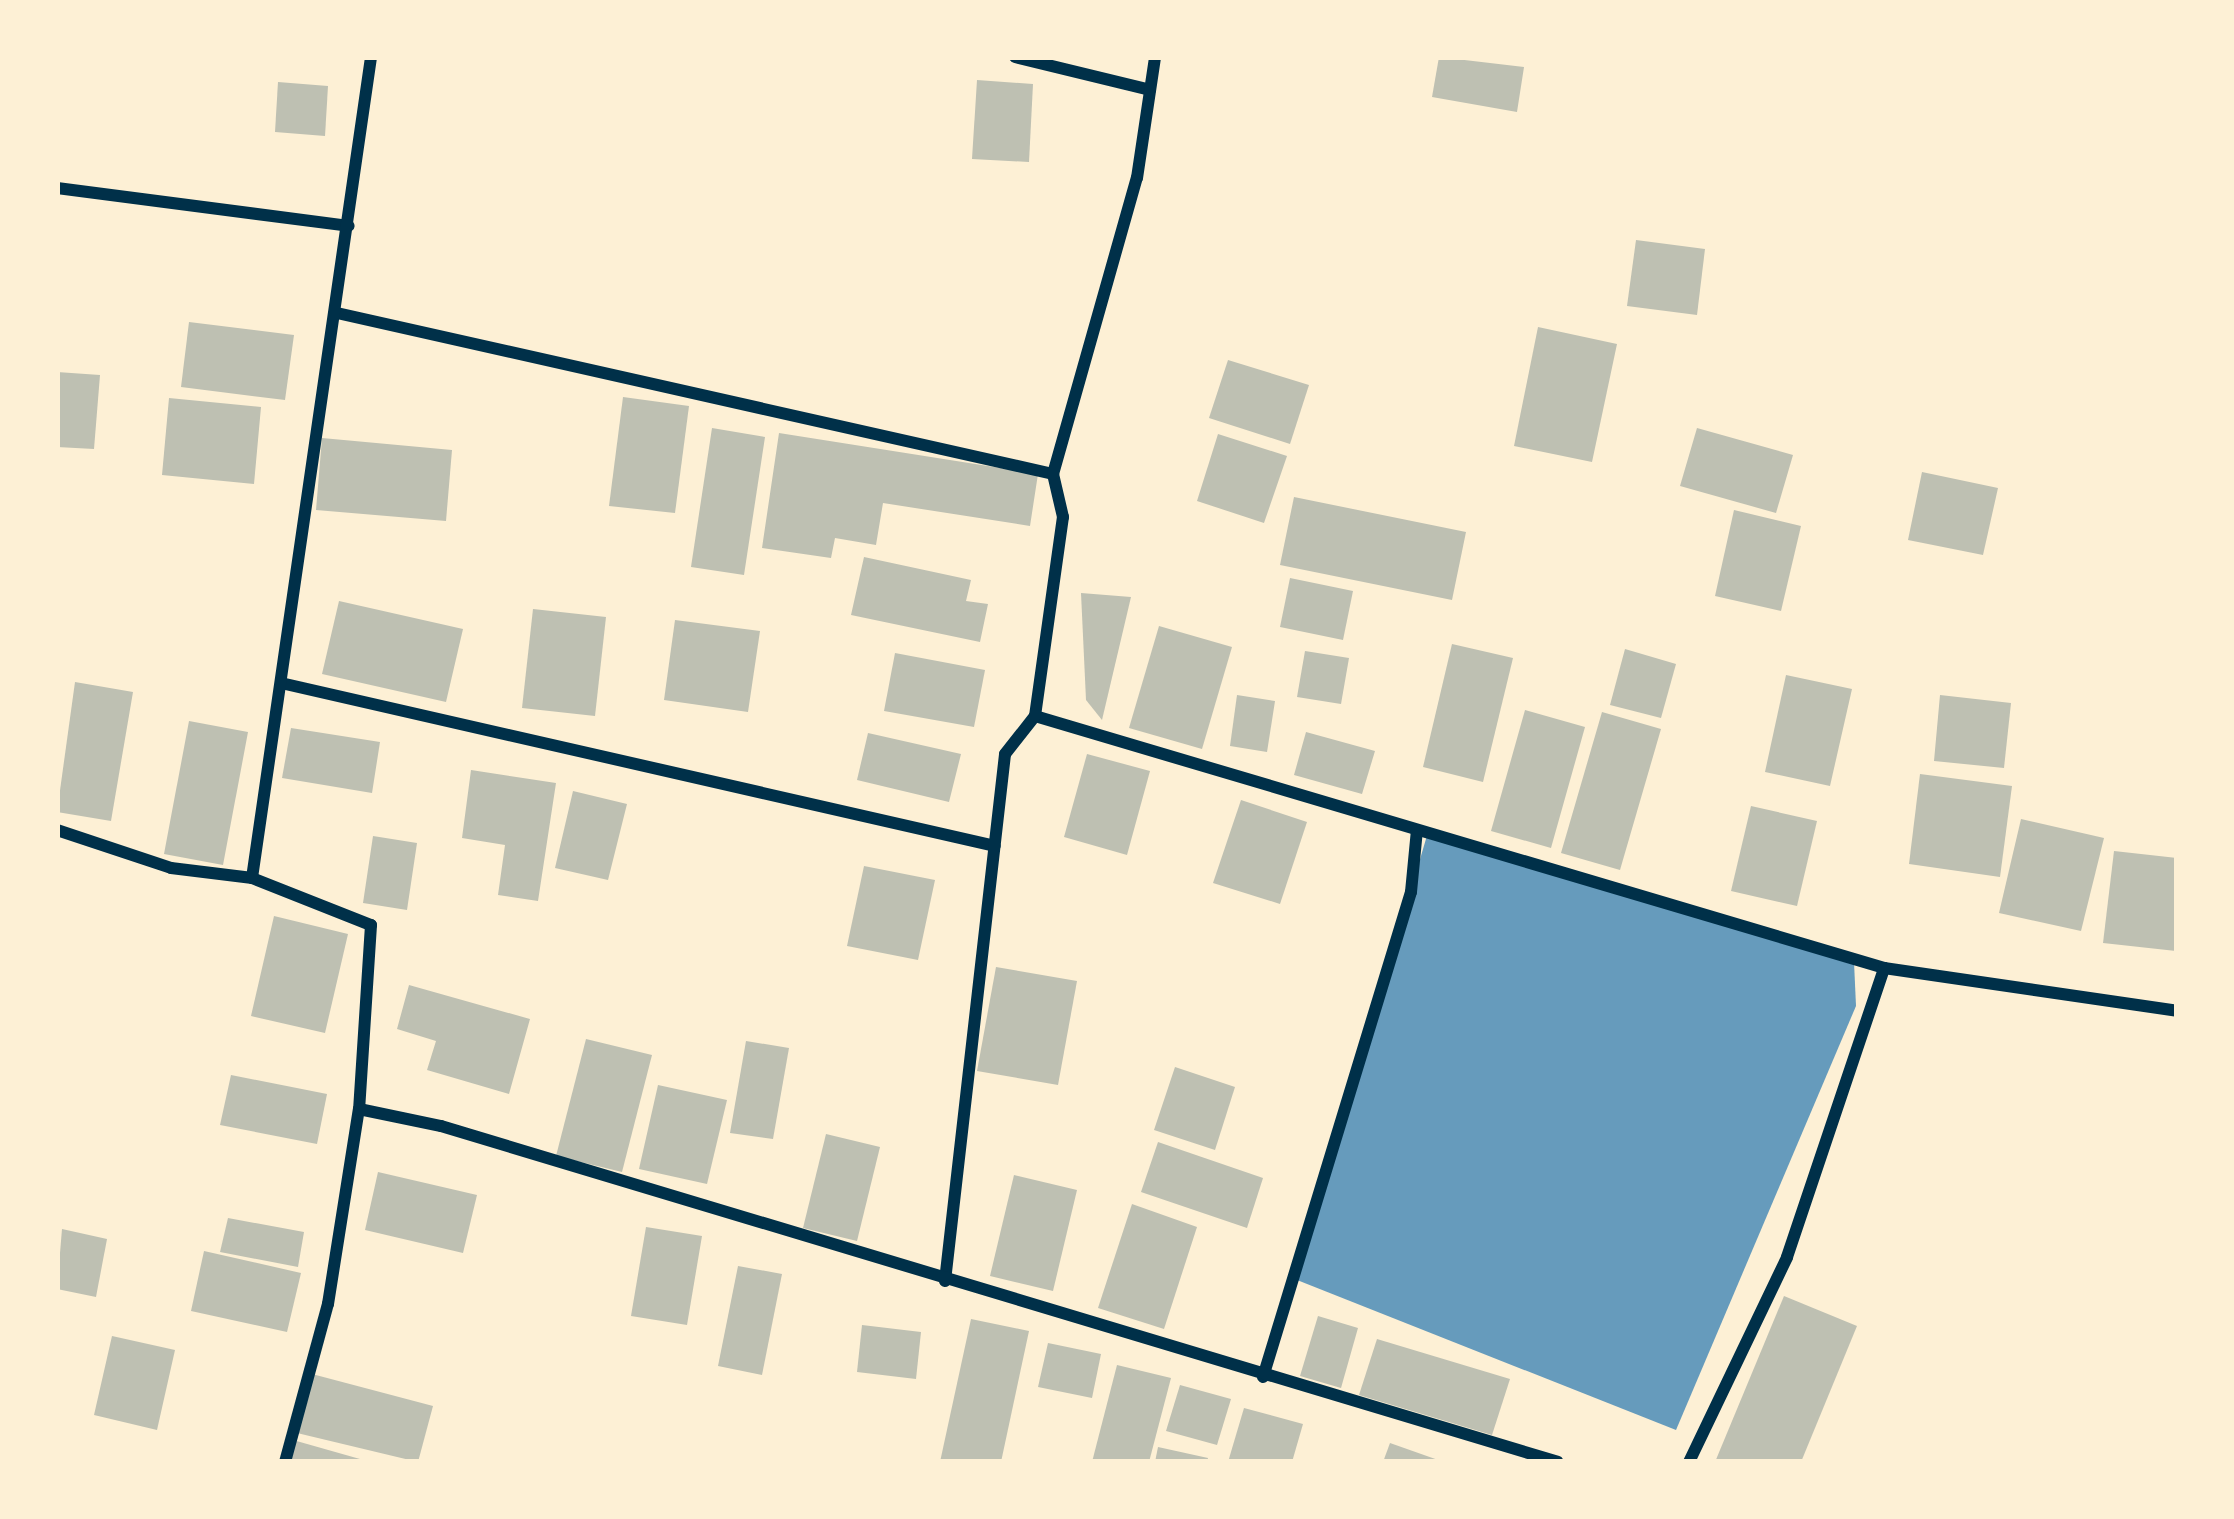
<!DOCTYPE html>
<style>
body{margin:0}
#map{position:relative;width:2234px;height:1519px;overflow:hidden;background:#fdf0d5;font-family:Quicksand,sans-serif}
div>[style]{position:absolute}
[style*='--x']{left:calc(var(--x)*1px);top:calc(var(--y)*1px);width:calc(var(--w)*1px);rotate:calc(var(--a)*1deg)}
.water>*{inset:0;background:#669bbc}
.building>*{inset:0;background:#bec0b2}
.minor>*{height:12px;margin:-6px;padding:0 6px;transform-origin:6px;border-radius:6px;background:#003049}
span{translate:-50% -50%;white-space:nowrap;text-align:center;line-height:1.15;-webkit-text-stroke:12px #fdf0d5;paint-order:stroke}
.frame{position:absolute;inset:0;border:60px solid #fdf0d5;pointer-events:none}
</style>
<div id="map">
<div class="water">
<div style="clip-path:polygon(1428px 832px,1854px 962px,1856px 1006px,1676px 1430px,1297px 1280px)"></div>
</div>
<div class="building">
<div style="clip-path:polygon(1439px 57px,1524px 67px,1517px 112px,1432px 97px)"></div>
<div style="clip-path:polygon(977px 80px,1033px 84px,1029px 162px,972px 159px)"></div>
<div style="clip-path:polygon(278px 82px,328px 86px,325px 136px,275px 132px)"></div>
<div style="clip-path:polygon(1636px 240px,1705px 249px,1697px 315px,1627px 306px)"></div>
<div style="clip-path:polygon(189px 322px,294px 335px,285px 400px,181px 387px)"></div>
<div style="clip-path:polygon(1538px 327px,1617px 344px,1592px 462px,1514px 446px)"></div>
<div style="clip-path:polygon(1228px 360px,1309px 385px,1290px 444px,1209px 418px)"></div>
<div style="clip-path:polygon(57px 372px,100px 375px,94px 449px,57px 447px)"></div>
<div style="clip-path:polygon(623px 397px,689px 406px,675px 513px,609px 506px)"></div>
<div style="clip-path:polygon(169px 398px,261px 407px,254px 484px,162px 475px)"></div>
<div style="clip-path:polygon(712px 428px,765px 437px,744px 575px,691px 567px)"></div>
<div style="clip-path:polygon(1697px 428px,1793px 455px,1776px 513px,1680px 486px)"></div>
<div style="clip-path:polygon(779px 433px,1038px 474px,1030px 526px,883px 503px,876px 545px,835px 538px,831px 558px,762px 548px)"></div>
<div style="clip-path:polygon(1218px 434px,1287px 456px,1264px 523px,1197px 501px)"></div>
<div style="clip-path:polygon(322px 438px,452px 450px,446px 521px,316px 510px)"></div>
<div style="clip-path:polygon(1922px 472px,1998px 488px,1983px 555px,1908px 540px)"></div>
<div style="clip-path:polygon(1294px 497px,1466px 532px,1452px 600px,1280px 565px)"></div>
<div style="clip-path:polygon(1734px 510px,1801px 526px,1781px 611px,1715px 596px)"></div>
<div style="clip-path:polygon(864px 557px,971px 580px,966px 601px,988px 604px,980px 642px,851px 615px)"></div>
<div style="clip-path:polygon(1290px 578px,1353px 591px,1343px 640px,1280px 627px)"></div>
<div style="clip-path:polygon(1081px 593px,1131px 597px,1102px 720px,1086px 700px)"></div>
<div style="clip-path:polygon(339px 601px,463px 629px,446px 702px,322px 674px)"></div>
<div style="clip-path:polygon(533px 609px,606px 617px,595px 716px,522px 708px)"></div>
<div style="clip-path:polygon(675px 620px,760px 631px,748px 712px,664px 700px)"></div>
<div style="clip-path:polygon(1159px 626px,1232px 647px,1202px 749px,1129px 728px)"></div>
<div style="clip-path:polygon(1452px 644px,1513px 658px,1483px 782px,1423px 767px)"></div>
<div style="clip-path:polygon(1625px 649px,1676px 664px,1661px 718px,1610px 705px)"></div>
<div style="clip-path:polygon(1305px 651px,1349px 658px,1341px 704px,1297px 697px)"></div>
<div style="clip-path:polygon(895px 653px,985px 670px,974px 727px,884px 711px)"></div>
<div style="clip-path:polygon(1786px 675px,1852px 689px,1830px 786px,1765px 772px)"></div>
<div style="clip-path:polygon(75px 682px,133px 692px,111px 821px,57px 812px)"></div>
<div style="clip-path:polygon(1237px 695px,1275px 701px,1267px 752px,1230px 746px)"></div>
<div style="clip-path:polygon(1940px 695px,2011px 703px,2004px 768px,1934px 761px)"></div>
<div style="clip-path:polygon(1525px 710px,1585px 727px,1551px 848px,1491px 831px)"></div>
<div style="clip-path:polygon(1602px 712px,1661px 729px,1620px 870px,1561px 853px)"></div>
<div style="clip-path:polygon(189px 721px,248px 732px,223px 865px,164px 854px)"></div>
<div style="clip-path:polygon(291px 728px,380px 742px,372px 793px,282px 778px)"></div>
<div style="clip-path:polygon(1306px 732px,1375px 751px,1362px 794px,1294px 775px)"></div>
<div style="clip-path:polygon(868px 733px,961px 754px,949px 802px,857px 780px)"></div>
<div style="clip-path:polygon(1087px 754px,1150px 771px,1127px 855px,1064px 837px)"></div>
<div style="clip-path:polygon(471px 770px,556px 783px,538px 901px,498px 895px,505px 845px,462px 838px)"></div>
<div style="clip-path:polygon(1920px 774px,2012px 786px,2000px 877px,1909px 864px)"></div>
<div style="clip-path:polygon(573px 791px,627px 804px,608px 880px,555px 868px)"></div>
<div style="clip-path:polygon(1241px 800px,1307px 822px,1280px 904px,1213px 883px)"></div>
<div style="clip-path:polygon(1751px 806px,1817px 821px,1797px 906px,1731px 891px)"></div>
<div style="clip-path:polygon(2021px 819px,2104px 838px,2081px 931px,1999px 913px)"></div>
<div style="clip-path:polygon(373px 836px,417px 843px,407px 910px,363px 903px)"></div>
<div style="clip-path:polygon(2114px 851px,2177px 858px,2176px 951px,2103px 943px)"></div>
<div style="clip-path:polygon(864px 866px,935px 880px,918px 960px,847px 946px)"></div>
<div style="clip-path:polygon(274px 916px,348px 934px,325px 1033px,251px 1016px)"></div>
<div style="clip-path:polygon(996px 967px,1077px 981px,1058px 1085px,977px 1071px)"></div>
<div style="clip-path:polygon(409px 985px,530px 1019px,509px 1094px,427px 1070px,436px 1041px,397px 1029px)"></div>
<div style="clip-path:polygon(586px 1039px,652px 1055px,622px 1172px,556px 1156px)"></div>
<div style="clip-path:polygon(746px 1041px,789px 1048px,773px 1139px,730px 1133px)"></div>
<div style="clip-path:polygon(1175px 1067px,1235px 1087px,1215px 1150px,1154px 1130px)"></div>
<div style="clip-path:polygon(231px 1075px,327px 1094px,317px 1144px,220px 1125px)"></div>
<div style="clip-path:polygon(658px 1085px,727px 1100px,707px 1184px,639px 1169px)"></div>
<div style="clip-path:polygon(826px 1134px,880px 1147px,857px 1241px,803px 1228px)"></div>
<div style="clip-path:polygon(1158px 1142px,1263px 1178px,1247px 1228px,1141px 1192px)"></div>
<div style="clip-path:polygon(378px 1172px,477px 1195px,463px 1253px,365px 1230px)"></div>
<div style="clip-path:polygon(1014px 1175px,1077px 1190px,1053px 1291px,990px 1276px)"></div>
<div style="clip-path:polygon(1132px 1204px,1197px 1227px,1164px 1329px,1098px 1308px)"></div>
<div style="clip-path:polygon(228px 1218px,304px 1232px,298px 1267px,220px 1252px)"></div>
<div style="clip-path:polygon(646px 1227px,702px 1236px,687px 1325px,631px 1316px)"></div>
<div style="clip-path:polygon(62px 1229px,107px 1239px,96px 1297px,57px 1289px)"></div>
<div style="clip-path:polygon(204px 1251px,301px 1273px,287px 1332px,191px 1311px)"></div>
<div style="clip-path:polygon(738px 1266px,782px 1274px,762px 1375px,718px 1366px)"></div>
<div style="clip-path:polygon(1784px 1296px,1857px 1326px,1801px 1462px,1715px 1462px)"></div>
<div style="clip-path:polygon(1318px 1316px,1358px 1328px,1341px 1388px,1300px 1376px)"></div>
<div style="clip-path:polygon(971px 1319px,1029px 1331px,1001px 1462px,940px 1462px)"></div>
<div style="clip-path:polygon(862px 1325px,921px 1332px,916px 1379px,857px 1372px)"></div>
<div style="clip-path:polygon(112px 1336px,175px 1350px,157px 1430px,94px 1415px)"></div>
<div style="clip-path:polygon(1377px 1339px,1510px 1379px,1492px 1435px,1359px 1395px)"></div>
<div style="clip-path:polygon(1048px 1343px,1101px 1354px,1092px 1398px,1038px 1387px)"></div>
<div style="clip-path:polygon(1117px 1365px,1171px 1378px,1149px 1462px,1092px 1462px)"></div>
<div style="clip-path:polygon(312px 1374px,433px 1406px,418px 1462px,297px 1433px)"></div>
<div style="clip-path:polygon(1180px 1385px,1231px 1399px,1217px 1445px,1166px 1431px)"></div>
<div style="clip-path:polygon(1244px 1408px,1303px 1424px,1292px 1462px,1228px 1462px)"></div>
<div style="clip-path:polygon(293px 1440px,367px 1461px,367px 1462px,287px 1462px)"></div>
<div style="clip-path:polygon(1390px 1443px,1441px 1461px,1441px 1462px,1383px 1462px)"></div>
<div style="clip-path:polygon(1158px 1447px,1208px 1458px,1207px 1462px,1155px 1462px)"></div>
</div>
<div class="minor">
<div style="--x:1015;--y:57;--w:139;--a:13.7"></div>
<div style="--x:57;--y:188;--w:294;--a:7.4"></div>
<div style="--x:337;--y:313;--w:734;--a:12.67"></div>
<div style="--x:281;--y:683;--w:732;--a:12.86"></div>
<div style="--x:1035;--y:716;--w:886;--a:16.53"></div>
<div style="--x:1884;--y:968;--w:296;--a:8.3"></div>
<div style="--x:57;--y:830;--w:120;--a:18.4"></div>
<div style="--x:171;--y:868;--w:82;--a:7"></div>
<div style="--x:252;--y:878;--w:128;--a:21.6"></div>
<div style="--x:371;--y:925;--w:184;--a:93.7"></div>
<div style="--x:252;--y:878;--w:830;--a:-81.75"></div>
<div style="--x:945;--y:1281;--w:530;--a:-83.5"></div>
<div style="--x:1005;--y:754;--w:48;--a:-51.7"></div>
<div style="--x:1035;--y:716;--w:201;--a:-82"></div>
<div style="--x:1063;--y:517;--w:44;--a:-103.1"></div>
<div style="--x:1053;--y:474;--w:308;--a:-74.2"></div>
<div style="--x:1137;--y:178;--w:122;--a:-81.5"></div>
<div style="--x:1263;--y:1377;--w:507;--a:-73.03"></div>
<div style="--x:1411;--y:892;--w:62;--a:-84.5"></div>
<div style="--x:285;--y:1462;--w:164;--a:-74.8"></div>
<div style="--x:328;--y:1304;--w:197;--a:-81"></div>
<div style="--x:359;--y:1109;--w:84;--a:11.7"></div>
<div style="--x:441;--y:1126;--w:1166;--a:16.74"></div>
<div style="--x:1689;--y:1462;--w:227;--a:-64.4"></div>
<div style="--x:1787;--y:1257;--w:305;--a:-71.4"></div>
</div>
<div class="frame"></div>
</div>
